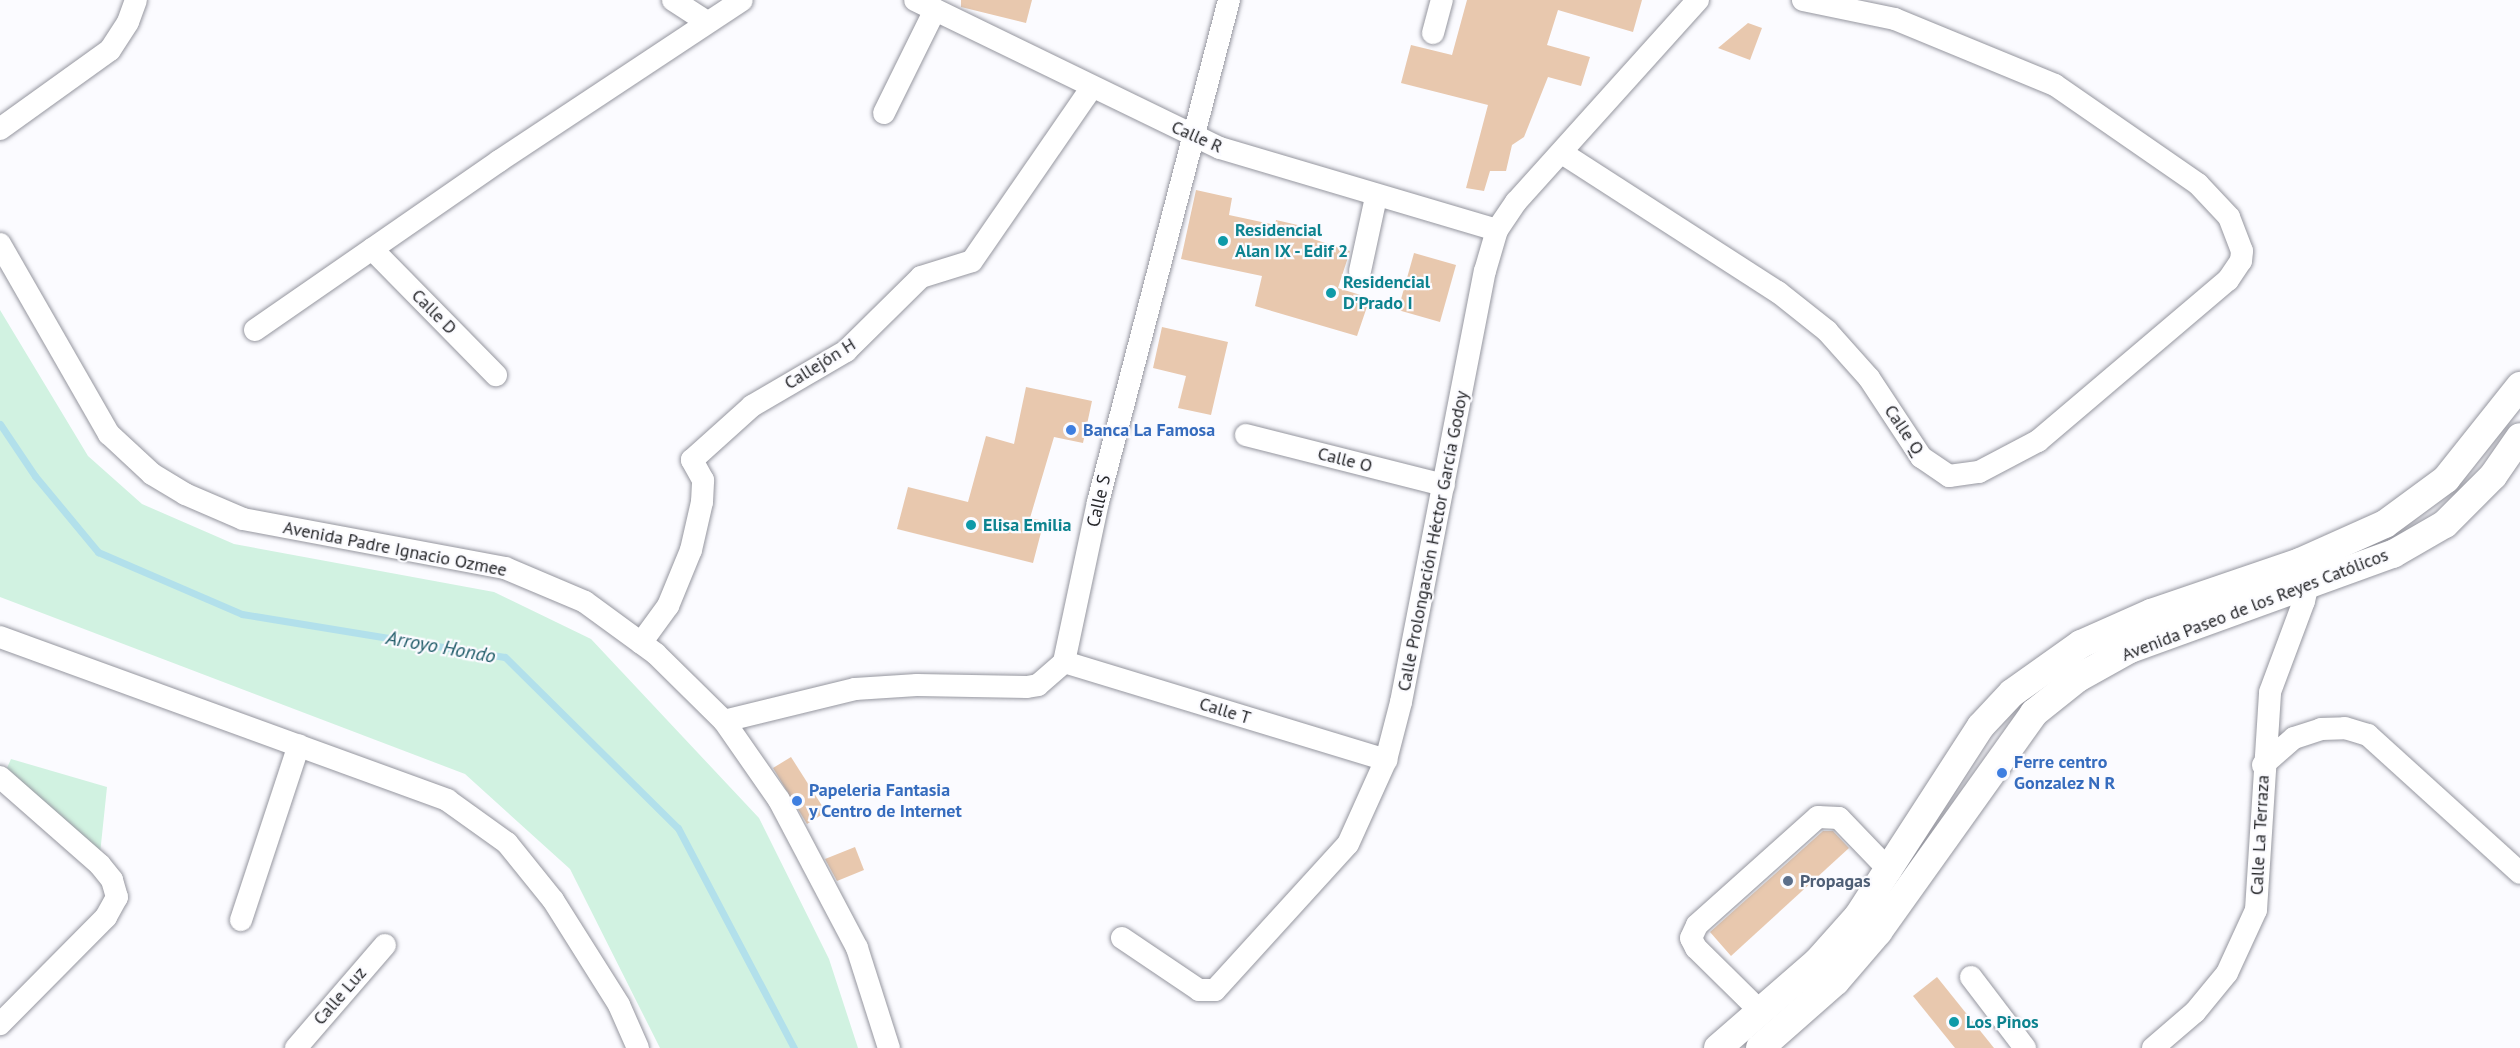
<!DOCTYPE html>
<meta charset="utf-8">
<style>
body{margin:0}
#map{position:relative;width:2520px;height:1048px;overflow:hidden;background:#fbfbff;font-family:"PT Sans",sans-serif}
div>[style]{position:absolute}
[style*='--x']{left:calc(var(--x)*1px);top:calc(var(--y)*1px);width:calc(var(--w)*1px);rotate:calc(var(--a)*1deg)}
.green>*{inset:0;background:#d1f2e1}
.stream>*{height:7px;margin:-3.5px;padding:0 3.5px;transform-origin:3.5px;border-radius:3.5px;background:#b2e0eb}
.building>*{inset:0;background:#e8c8ae}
.roads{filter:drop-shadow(0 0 2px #95969f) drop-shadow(0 0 2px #95969f)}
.minor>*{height:22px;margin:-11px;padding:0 11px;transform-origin:11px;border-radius:11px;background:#fff}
.major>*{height:28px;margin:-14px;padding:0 14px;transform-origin:14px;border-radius:14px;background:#fff}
.dots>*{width:16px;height:16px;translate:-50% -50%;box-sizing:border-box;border:3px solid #fbfbff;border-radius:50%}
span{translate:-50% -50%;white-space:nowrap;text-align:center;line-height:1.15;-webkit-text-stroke:4.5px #fbfbff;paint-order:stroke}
.street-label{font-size:18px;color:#252629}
.culture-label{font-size:18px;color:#0d838f;font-weight:700}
.left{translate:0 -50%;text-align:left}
.shop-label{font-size:18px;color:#366cbe;font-weight:700}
.service-label{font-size:18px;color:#4e5e75;font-weight:700}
.water-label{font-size:20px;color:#1c5966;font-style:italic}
</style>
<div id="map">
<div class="green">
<div style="clip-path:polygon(0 310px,88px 456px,142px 504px,234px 544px,494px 592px,591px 639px,759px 818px,829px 959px,858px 1048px,660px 1048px,570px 869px,465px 774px,0 597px)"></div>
<div style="clip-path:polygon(11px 759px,107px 787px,100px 854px,7px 768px)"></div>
</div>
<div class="stream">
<div style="--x:0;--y:424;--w:63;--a:56.1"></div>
<div style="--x:35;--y:476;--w:99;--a:50.3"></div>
<div style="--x:98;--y:552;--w:157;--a:23.3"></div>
<div style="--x:242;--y:614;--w:266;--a:9.3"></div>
<div style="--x:505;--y:657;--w:243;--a:44.7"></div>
<div style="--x:678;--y:828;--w:249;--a:62.2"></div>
</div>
<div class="building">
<div style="clip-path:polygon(961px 0,1032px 0,1026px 23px,961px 7px)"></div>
<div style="clip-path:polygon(1467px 0,1642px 0,1633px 32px,1558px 10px,1547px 45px,1590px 57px,1581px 86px,1548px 77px,1524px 137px,1512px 145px,1506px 171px,1490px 171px,1484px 191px,1466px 188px,1488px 105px,1401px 83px,1411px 45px,1452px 55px)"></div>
<div style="clip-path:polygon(1748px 23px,1762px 28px,1750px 60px,1718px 48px)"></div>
<div style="clip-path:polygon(1196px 190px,1232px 198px,1229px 215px,1275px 225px,1276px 220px,1315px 229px,1313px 239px,1350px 251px,1338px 288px,1370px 298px,1357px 336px,1255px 306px,1262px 276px,1181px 259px)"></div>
<div style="clip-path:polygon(1414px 253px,1456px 265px,1440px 322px,1398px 310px)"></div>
<div style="clip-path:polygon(1162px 327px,1228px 342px,1211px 415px,1178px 408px,1186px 376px,1153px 368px)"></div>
<div style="clip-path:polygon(1026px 387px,1092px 401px,1083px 443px,1054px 437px,1030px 518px,1044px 521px,1033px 563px,897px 529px,908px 487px,968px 502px,986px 436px,1014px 444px)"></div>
<div style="clip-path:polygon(791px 757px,826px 812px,807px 824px,773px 768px)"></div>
<div style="clip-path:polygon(1823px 831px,1833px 831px,1849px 848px,1731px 956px,1710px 932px)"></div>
<div style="clip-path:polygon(855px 847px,864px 870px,837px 881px,825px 859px)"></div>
<div style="clip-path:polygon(1937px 977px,1994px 1048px,1955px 1048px,1913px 996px)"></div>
</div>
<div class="roads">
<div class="minor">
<div style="--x:673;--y:0;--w:40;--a:32.9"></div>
<div style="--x:915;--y:0;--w:339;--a:25.9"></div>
<div style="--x:1220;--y:148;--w:289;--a:16.5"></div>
<div style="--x:1433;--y:33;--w:34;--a:-75"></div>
<div style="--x:884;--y:113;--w:115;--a:-63.7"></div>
<div style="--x:0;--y:129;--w:135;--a:-35.7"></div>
<div style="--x:110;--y:50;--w:33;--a:-57"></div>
<div style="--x:128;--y:22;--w:23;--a:-70"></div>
<div style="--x:1562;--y:153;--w:257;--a:32.8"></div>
<div style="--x:1778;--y:292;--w:63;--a:38.5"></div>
<div style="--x:1827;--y:331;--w:63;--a:48.2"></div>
<div style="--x:1869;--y:378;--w:95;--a:56.6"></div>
<div style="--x:1921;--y:457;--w:34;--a:34"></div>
<div style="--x:1949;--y:476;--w:30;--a:-8"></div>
<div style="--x:1979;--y:472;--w:67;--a:-27.7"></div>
<div style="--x:2038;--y:441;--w:249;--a:-40.3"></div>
<div style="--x:2228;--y:280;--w:23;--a:-56"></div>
<div style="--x:2241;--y:261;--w:10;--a:-84"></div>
<div style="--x:2242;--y:251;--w:36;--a:-111"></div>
<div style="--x:2229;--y:217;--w:45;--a:-133.2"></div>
<div style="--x:2198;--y:184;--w:174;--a:-145.3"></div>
<div style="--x:2055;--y:85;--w:173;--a:-157.6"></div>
<div style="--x:1895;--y:19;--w:94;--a:-168.3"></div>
<div style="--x:0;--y:244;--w:219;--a:60.2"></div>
<div style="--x:109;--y:434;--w:59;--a:42.9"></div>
<div style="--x:152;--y:474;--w:39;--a:31"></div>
<div style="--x:185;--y:494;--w:63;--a:23.3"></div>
<div style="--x:243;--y:519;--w:267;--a:10.6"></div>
<div style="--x:505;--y:568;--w:87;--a:23"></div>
<div style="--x:585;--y:602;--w:88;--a:36.2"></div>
<div style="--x:656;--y:654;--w:95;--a:44.6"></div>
<div style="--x:724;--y:721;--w:96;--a:55.2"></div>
<div style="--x:779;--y:800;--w:167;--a:62.2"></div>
<div style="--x:857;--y:948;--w:105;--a:72.3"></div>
<div style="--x:372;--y:249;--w:177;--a:45.5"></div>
<div style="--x:1360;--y:271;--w:76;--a:-77.8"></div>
<div style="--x:255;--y:330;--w:297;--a:-34.7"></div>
<div style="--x:499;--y:161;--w:291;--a:-33.5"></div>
<div style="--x:1246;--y:435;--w:204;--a:14.2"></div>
<div style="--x:0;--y:637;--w:476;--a:20"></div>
<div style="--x:447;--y:800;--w:74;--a:35.6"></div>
<div style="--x:507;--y:843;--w:73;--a:51.1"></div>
<div style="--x:553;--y:900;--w:124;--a:57.8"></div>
<div style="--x:619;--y:1005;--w:47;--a:66.2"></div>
<div style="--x:641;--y:643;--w:46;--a:-53.9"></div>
<div style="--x:668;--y:606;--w:61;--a:-67.7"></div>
<div style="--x:691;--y:550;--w:49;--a:-77.1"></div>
<div style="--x:702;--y:502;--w:22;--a:-87"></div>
<div style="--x:703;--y:480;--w:23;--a:-119"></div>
<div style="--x:692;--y:460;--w:81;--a:-42"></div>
<div style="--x:752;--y:406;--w:109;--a:-30.3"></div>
<div style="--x:846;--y:351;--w:105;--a:-44.6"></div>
<div style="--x:921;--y:277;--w:53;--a:-17.4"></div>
<div style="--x:972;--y:261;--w:211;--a:-55.4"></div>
<div style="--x:1064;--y:662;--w:337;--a:16.9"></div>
<div style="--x:724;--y:721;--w:135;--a:-13.7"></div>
<div style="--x:855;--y:689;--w:62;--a:-3.7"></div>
<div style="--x:917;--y:685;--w:110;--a:1"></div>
<div style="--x:1027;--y:687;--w:11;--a:-10"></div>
<div style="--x:1038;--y:685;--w:35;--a:-41"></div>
<div style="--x:1064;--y:662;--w:164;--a:-78"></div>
<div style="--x:1098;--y:502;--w:519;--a:-75.37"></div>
<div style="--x:2263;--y:765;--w:41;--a:-41.1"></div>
<div style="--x:2294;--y:738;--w:28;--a:-18"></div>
<div style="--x:2321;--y:729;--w:24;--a:-2"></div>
<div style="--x:2345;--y:728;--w:24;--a:17"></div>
<div style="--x:2368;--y:735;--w:205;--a:42.2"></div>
<div style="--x:0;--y:777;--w:133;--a:41.3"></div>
<div style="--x:100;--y:865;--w:19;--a:51"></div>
<div style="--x:112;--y:880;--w:18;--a:74"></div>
<div style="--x:117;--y:897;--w:23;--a:119"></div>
<div style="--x:106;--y:917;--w:151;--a:134.7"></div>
<div style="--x:241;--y:920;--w:184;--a:-71.7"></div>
<div style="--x:1122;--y:938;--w:93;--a:34"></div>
<div style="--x:1199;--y:990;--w:16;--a:0"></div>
<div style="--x:1215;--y:990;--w:197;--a:-47.7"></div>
<div style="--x:1348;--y:844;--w:92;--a:-65.7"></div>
<div style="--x:1386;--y:760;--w:60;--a:-75.5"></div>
<div style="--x:1401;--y:702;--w:439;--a:-79"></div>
<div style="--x:1485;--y:271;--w:43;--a:-73.7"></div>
<div style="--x:1497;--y:230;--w:34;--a:-56"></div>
<div style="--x:1516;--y:202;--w:272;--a:-48"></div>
<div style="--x:1971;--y:977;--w:89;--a:52.7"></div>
<div style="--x:1761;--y:1012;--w:91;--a:-135.4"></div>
<div style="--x:1696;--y:948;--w:11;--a:-117"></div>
<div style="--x:1691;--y:938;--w:14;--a:-65"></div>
<div style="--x:1697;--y:925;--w:162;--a:-41.8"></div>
<div style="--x:1818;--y:817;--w:21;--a:3"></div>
<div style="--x:1839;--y:818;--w:74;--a:46.1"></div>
<div style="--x:296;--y:1048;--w:136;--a:-49.2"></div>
<div style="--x:2153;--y:1048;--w:55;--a:-40.6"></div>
<div style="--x:2195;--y:1012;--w:50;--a:-50.6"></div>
<div style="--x:2227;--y:973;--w:69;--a:-65.3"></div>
<div style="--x:2256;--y:910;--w:218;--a:-86.3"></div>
<div style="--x:2270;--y:692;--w:97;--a:-69.5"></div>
<div style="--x:2304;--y:601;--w:13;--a:-77"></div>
<div style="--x:2307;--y:588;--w:16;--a:-105"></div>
</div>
<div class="major">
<div style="--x:1718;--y:1048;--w:131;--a:-41"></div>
<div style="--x:1817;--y:962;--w:62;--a:-48.3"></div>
<div style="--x:1858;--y:916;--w:226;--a:-57.1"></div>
<div style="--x:1981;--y:726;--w:45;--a:-46.8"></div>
<div style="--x:2012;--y:693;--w:85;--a:-35.4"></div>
<div style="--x:2081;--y:644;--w:77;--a:-23.9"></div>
<div style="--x:2151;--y:613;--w:157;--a:-18.9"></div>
<div style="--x:2300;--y:562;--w:93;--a:-24.1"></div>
<div style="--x:2385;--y:524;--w:76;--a:-36.4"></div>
<div style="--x:2446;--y:479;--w:119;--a:-51.5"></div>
<div style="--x:1760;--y:1048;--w:101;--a:-41.4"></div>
<div style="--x:1836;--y:981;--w:65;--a:-49.4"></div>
<div style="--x:1878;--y:932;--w:269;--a:-54.5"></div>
<div style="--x:2034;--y:713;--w:56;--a:-38.5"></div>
<div style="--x:2078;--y:678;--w:60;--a:-29.1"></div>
<div style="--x:2130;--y:649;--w:280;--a:-19.9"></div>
<div style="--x:2393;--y:554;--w:60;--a:-30"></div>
<div style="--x:2445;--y:524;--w:68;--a:-45"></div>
<div style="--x:2493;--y:476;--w:47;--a:-55.3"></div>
</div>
</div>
<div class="dots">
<div style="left:1223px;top:241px;background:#0f9aa8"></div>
<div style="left:1331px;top:293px;background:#0f9aa8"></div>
<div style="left:1071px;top:430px;background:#3f7fe0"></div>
<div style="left:971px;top:525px;background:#0f9aa8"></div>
<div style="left:2002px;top:773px;background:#3f7fe0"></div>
<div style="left:797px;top:801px;background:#3f7fe0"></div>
<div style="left:1788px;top:881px;background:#5c6f8a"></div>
<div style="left:1954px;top:1022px;background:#0f9aa8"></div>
</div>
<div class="street-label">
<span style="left:1197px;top:137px;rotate:24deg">Calle R</span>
<span style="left:434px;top:312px;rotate:45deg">Calle D</span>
<span style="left:820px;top:364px;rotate:-32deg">Callejón H</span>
<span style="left:1904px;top:430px;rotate:56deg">Calle Q</span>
<span style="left:1345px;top:460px;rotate:14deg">Calle O</span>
<span style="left:1099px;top:501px;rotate:-77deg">Calle S</span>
<span style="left:1433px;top:541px;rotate:-79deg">Calle Prolongación Héctor García Godoy</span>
<span style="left:395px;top:549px;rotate:11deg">Avenida Padre Ignacio Ozmee</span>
<span style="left:2255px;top:605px;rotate:-21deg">Avenida Paseo de los Reyes Católicos</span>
<span style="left:1225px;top:711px;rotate:17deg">Calle T</span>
<span style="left:2260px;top:835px;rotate:-87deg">Calle La Terraza</span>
<span style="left:340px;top:996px;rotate:-49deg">Calle Luz</span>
</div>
<div class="culture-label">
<span class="left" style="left:1235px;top:241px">Residencial<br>Alan IX - Edif 2</span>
<span class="left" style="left:1343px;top:293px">Residencial<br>D'Prado I</span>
<span class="left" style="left:983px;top:525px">Elisa Emilia</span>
<span class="left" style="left:1966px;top:1022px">Los Pinos</span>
</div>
<div class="shop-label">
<span class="left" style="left:1083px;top:430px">Banca La Famosa</span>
<span class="left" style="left:2014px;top:773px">Ferre centro<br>Gonzalez N R</span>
<span class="left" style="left:809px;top:801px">Papeleria Fantasia<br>y Centro de Internet</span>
</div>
<div class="service-label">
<span class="left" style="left:1800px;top:881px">Propagas</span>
</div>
<div class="water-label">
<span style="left:441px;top:647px;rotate:10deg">Arroyo Hondo</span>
</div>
</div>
